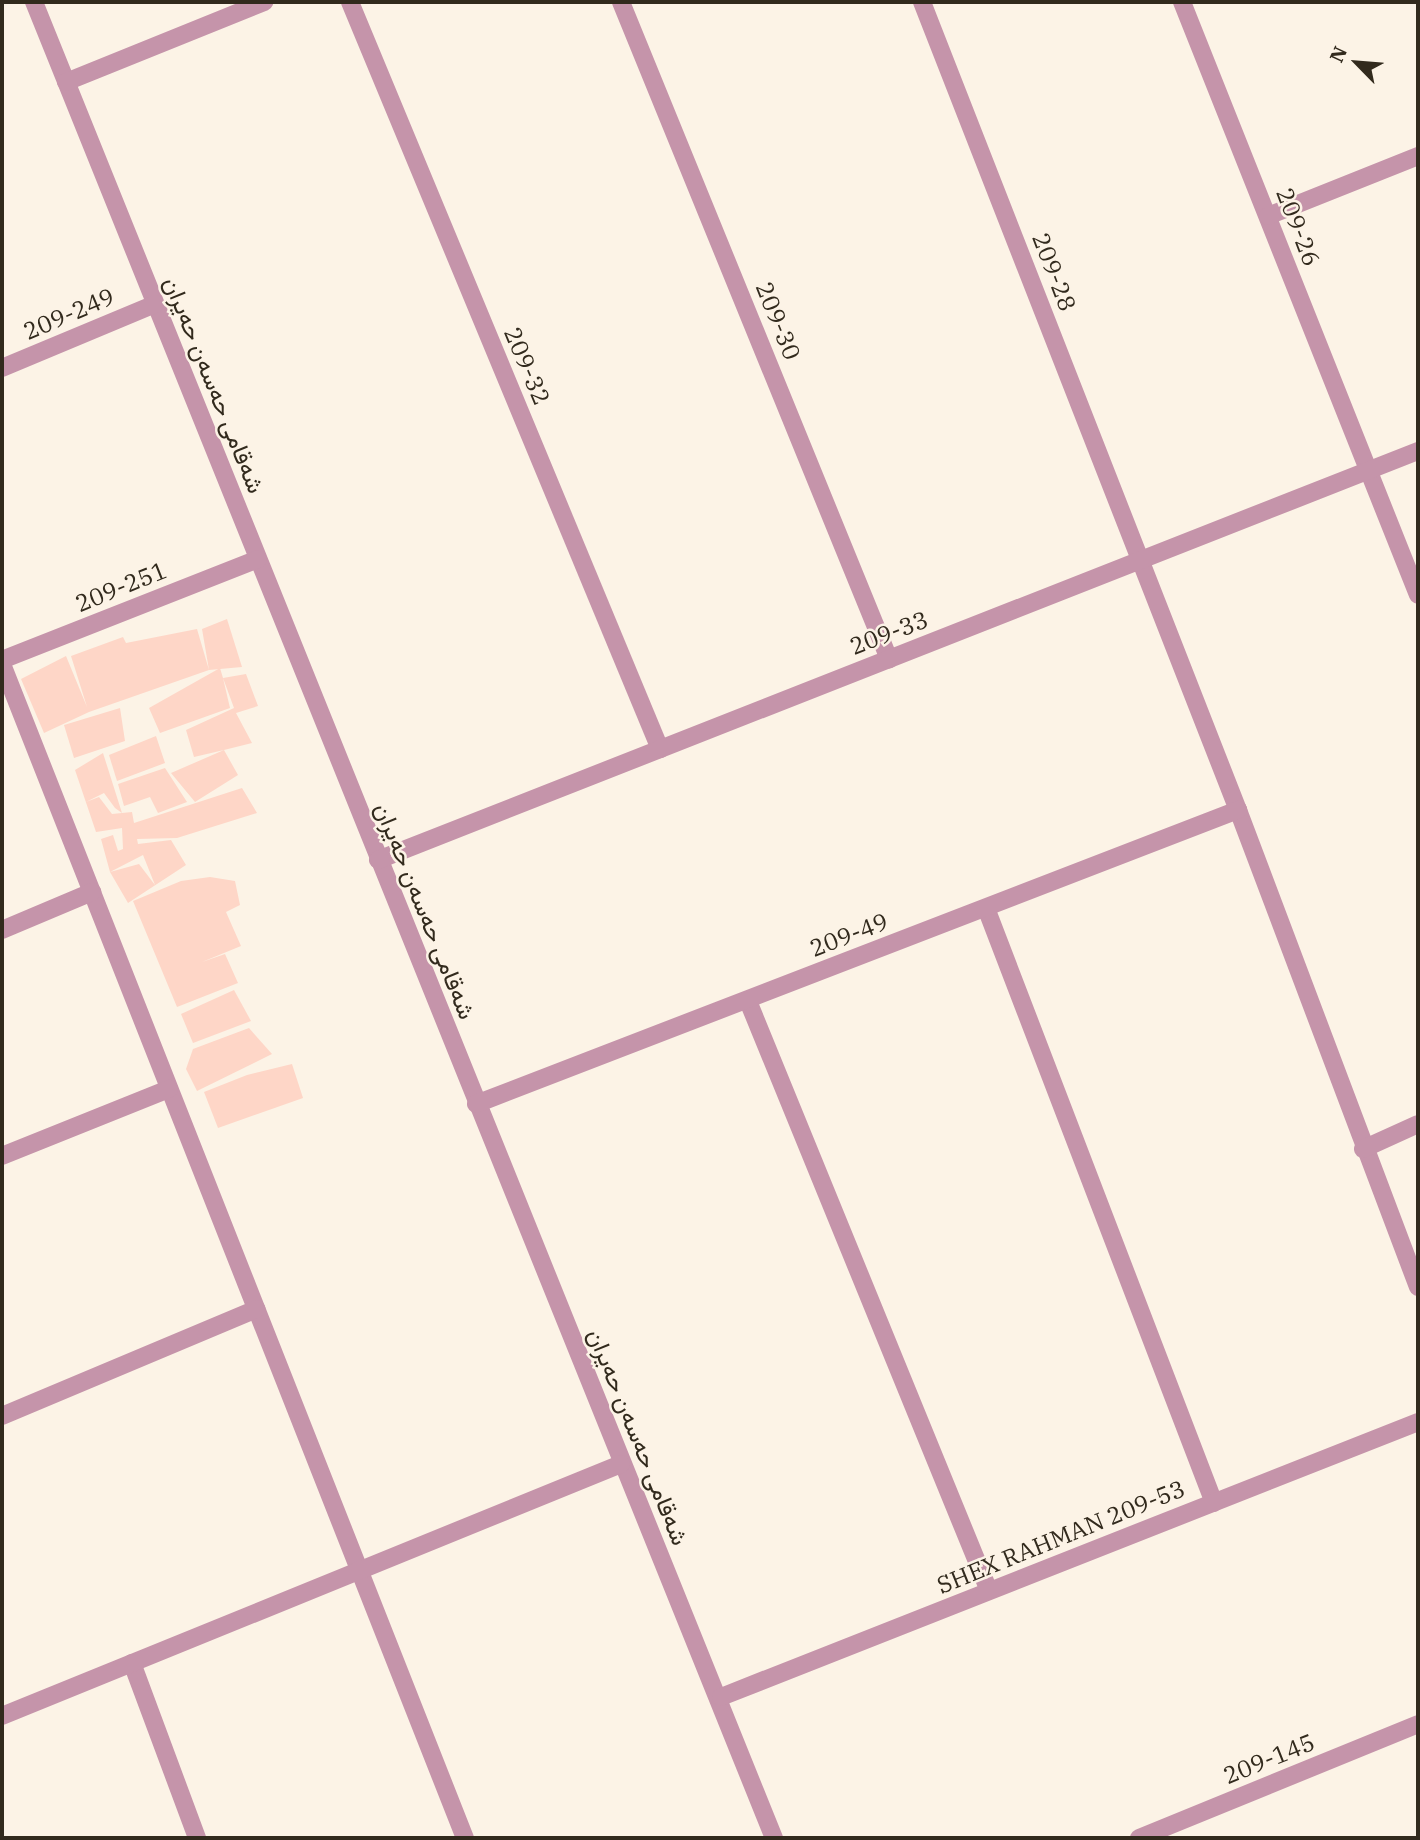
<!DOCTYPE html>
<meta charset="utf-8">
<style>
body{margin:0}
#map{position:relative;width:1420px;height:1840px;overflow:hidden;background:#fcf3e6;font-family:"IBM Plex Serif",Vazirmatn,serif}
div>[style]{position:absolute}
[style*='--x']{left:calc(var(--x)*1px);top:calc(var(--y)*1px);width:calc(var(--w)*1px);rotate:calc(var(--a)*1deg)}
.building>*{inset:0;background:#fed6c7}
.minor>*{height:18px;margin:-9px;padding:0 9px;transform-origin:9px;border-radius:9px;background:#c594aa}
span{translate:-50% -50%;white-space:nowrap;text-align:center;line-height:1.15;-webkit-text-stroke:5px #fcf3e6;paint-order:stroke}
.street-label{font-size:24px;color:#322a1d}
.frame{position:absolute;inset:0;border:4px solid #322a1d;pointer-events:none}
.north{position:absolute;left:1322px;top:28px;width:70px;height:70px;-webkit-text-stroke:5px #fcf3e6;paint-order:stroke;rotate:295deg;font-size:19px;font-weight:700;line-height:28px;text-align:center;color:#322a1d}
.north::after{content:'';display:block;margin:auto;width:24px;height:32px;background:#322a1d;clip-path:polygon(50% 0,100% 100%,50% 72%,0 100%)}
</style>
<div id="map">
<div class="building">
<div style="clip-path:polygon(227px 619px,242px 667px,209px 670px,89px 712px,44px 733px,21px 679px,66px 656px,87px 707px,71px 656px,123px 637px,126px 643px,197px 629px,209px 670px,202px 629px)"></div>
<div style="clip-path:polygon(220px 668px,223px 678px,246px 674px,258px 706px,236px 713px,252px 743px,224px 750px,238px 775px,195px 802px,171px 773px,224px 750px,194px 757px,186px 730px,234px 708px,223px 678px,230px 708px,160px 733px,149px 708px)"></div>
<div style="clip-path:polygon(120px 708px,125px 741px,74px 758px,64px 725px)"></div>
<div style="clip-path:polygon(156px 736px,165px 763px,117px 781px,109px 755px)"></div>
<div style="clip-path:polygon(evenodd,103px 753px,122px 813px,132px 812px,134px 823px,242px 788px,257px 813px,177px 838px,137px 839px,138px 844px,171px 840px,186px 865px,128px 903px,110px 872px,101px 839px,113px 835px,118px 851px,123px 849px,122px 828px,96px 832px,75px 770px,103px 753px,104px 793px,115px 808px,122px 813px,112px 814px,99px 797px,86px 802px,104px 793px,103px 753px,143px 855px,155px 885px,139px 864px,110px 872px,143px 855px)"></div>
<div style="clip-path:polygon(165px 768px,187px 802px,158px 813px,150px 797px,124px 806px,118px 784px)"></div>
<div style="clip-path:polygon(210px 877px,235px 881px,240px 905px,226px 912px,241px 946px,202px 962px,225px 954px,238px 983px,177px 1007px,133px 901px,181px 881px)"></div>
<div style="clip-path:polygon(234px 990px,251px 1021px,193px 1043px,181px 1014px)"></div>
<div style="clip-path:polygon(249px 1028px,272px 1054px,197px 1091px,186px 1069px,193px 1049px)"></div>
<div style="clip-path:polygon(292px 1064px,303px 1098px,218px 1128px,204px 1092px,247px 1075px)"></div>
</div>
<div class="minor">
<div style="--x:34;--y:2;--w:1980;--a:68.05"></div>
<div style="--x:350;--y:2;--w:809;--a:67.46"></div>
<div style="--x:621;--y:2;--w:710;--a:67.81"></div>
<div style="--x:922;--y:2;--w:868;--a:68.64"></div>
<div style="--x:1238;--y:810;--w:510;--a:69.33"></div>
<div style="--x:1182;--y:2;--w:638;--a:68.3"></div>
<div style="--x:66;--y:82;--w:214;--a:-22"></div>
<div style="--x:1268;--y:216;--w:162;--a:-21.8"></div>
<div style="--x:2;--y:368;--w:166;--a:-22.7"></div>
<div style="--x:2;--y:660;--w:275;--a:-21.5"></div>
<div style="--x:2;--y:664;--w:1262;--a:68.48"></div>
<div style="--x:378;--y:860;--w:1118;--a:-21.47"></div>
<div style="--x:986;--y:908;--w:637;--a:69.03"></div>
<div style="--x:2;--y:930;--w:98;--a:-22.9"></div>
<div style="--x:748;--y:1001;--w:637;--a:67.78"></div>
<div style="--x:476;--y:1104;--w:817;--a:-21.1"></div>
<div style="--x:1363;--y:1149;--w:60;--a:-24.4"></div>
<div style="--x:2;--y:1156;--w:180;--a:-21.9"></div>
<div style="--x:2;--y:1416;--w:276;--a:-22.8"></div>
<div style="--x:132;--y:1663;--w:187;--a:69.6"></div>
<div style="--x:721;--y:1697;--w:749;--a:-21.53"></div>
<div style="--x:2;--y:1716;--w:668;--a:-22.15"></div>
<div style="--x:1139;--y:1838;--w:301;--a:-22.2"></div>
</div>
<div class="street-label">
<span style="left:1298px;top:227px;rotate:69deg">209-26</span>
<span style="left:1054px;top:272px;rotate:69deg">209-28</span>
<span style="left:69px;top:314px;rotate:-23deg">209-249</span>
<span style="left:778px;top:321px;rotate:68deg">209-30</span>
<span style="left:527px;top:366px;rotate:67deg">209-32</span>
<span style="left:214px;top:385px;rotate:68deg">شەقامی حەسەن حەیران</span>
<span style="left:121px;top:587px;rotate:-22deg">209-251</span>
<span style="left:889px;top:633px;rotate:-21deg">209-33</span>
<span style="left:425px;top:911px;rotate:68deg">شەقامی حەسەن حەیران</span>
<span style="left:849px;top:935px;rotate:-21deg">209-49</span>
<span style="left:638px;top:1437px;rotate:68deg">شەقامی حەسەن حەیران</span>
<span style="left:1061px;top:1537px;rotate:-22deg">SHEX RAHMAN 209-53</span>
<span style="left:1269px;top:1759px;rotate:-22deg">209-145</span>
</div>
<div class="frame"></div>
<div class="north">N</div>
</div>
